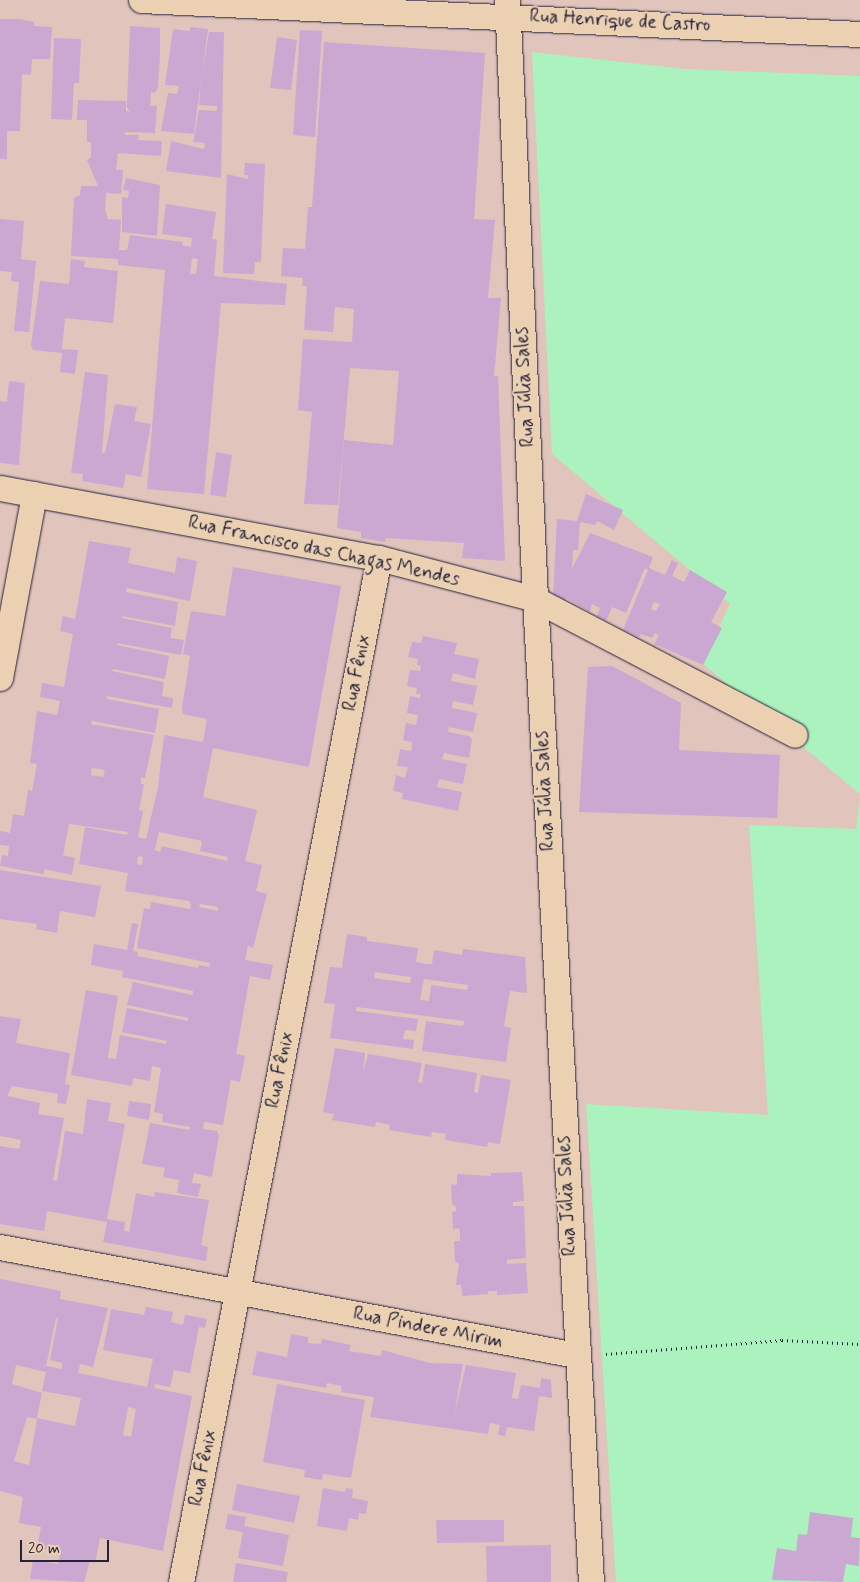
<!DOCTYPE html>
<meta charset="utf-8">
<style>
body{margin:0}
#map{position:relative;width:860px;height:1582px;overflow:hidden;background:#e1c4bc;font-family:Mynerve,sans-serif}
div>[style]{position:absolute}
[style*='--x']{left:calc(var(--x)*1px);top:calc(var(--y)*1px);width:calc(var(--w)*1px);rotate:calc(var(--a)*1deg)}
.green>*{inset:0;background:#abf2be}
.building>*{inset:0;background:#cba8d2}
.path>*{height:3px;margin-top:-1.5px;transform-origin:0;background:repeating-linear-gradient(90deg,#22223b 0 1px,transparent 0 5px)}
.roads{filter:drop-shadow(0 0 1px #22223b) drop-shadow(0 0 1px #22223b)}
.street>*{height:25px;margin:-12.5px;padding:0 12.5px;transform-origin:12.5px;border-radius:12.5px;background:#ebd0b2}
span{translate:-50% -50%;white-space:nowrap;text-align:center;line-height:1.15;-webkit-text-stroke:4px #ebd0b2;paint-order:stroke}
.street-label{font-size:19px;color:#22223b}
.scale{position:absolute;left:20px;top:1540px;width:89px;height:22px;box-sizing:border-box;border:2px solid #22223b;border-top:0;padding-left:6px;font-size:15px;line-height:18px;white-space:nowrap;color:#22223b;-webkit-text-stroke:4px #ebd0b2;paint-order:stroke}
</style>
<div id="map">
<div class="green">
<div style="clip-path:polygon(532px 52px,685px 69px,860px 76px,860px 794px,702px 663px,730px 604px,552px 454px)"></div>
<div style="clip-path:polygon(860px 799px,860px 1582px,616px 1582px,586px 1104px,768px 1115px,749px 825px,856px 829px)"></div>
</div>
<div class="building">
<div style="clip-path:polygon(0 19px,20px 19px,34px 22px,34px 26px,52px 27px,50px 59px,32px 59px,31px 75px,22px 74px,20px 131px,7px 131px,7px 159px,0 159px)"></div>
<div style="clip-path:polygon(evenodd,130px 26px,160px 28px,160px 54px,158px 87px,155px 93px,151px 92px,150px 106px,157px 106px,155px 133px,125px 132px,125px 135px,139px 135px,138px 140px,162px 141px,161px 156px,118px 153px,116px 170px,123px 170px,121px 194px,106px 193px,105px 210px,108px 219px,121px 220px,119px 250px,127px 250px,130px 235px,183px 242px,182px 245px,191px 247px,192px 238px,162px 234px,166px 204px,216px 212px,212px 239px,217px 240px,214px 276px,287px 284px,285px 305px,221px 303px,204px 494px,147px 489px,165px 270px,118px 265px,118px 259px,71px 256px,74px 198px,80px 195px,81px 186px,98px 186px,87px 160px,91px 157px,91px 142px,87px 142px,87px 120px,77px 120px,78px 100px,126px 101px,126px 111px,130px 112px,127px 107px,130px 26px,192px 258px,198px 259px,196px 274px,190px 274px,192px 258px)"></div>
<div style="clip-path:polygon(190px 27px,208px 29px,202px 76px,209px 32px,224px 32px,221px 178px,166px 171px,171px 141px,204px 149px,205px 143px,193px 142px,199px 110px,217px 111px,217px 106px,199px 105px,201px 80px,194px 134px,161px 131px,168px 93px,177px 94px,179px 86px,165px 85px,173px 29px,190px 31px)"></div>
<div style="clip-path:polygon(300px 30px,322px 31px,315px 137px,293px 135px)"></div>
<div style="clip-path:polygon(277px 37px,297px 40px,291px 90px,270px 88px)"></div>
<div style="clip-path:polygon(54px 38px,81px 39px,79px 83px,74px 83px,72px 120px,51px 119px)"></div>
<div style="clip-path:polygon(324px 42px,485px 53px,474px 219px,495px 220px,488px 298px,501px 298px,494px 376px,498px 376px,505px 561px,462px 558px,464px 543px,386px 538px,385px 542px,361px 538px,361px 532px,337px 528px,344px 440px,393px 445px,399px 371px,350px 368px,338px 505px,304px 504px,312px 412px,298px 410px,303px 339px,352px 342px,354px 309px,335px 307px,333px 332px,304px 330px,307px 286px,302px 286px,303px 278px,281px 276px,283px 248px,305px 249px,308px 207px,312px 207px)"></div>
<div style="clip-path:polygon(245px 163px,265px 164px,261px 262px,255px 262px,254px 274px,223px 273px,227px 174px,248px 179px,248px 175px,244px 175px)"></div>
<div style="clip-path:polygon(126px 178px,160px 185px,157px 236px,122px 232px,122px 197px,128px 198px,129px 191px,123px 190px)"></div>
<div style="clip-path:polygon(0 219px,24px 221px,21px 259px,36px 261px,29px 332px,14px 331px,19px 282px,11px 281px,12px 272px,0 271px)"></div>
<div style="clip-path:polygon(71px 259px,85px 261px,84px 267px,118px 271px,113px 323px,65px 318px,62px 349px,78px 350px,75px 374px,60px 372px,62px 353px,33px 350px,31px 345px,40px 281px,69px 284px)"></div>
<div style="clip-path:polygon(85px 372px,108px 375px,102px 453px,105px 453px,115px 404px,137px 407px,134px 421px,151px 424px,141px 477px,126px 474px,123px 488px,82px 481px,83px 474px,71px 473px)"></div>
<div style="clip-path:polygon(9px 381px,25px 383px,19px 465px,0 463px,0 401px,7px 402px)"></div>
<div style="clip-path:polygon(216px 452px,232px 455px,226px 497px,210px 495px)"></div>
<div style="clip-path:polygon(evenodd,586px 494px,623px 510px,614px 530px,597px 521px,595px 525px,580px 522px,578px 550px,573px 550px,572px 569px,590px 533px,653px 557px,649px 568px,665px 575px,672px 560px,678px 563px,672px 576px,684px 582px,690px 570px,727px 592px,711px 622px,722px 628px,703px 665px,654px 644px,659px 635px,655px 633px,652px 638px,641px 634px,639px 637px,623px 630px,648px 570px,645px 568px,626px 613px,612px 607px,606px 621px,597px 616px,600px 608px,592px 604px,590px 612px,566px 598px,565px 601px,553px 596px,557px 519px,577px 521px,586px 494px,654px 602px,660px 604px,656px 611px,651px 609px,654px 602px)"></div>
<div style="clip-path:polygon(evenodd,89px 541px,131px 548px,128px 563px,175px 573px,177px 557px,197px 561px,190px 601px,127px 588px,126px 592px,178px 602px,175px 626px,122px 616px,122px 618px,172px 628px,170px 638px,184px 640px,181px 655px,117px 643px,117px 645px,169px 656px,165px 679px,113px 669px,112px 671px,164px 682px,162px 696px,173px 698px,172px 708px,107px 696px,107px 699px,159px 709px,155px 733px,92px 721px,91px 724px,154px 735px,145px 778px,141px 777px,141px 784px,144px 784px,139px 810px,143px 811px,138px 837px,146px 839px,158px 787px,164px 735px,203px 742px,207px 719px,183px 714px,182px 708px,190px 656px,183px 654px,191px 611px,225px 616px,233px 567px,341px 586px,309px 767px,213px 748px,203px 797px,257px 810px,245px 861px,262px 865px,256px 891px,267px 894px,253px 948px,248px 946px,245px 960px,273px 965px,270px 980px,250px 976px,236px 1054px,245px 1056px,240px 1082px,231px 1080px,223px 1125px,204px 1122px,203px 1129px,217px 1131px,219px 1136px,212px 1177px,194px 1173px,192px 1183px,201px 1184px,198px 1197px,177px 1193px,179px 1180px,163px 1177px,165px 1168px,142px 1164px,150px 1123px,190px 1130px,190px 1127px,162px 1122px,163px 1114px,154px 1112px,161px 1068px,152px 1066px,150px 1081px,133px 1078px,132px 1086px,71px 1075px,86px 990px,118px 996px,108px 1058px,116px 1059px,120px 1035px,166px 1044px,167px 1041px,122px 1032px,127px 1008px,188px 1021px,188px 1018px,127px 1005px,133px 982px,193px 995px,193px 991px,122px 977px,123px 971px,91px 965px,94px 944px,127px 950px,132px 923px,138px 924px,133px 951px,138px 952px,137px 956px,198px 968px,199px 965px,209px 967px,210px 963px,137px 948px,144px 908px,150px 909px,151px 902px,190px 909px,191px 905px,189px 901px,125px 891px,128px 873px,79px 864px,85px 827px,127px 835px,128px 832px,69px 824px,63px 855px,75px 858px,72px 875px,45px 869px,43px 874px,0 866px,2px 855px,8px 856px,9px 846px,0 845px,0 831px,10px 833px,13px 814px,24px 816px,28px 790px,32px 791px,37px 764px,30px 763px,37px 711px,57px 715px,60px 701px,40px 697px,42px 683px,64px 687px,73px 634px,60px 631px,63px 616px,75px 619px,89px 541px,92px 768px,105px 770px,103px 777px,91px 775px,92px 768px,89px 541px,159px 832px,202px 841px,200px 851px,228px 857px,227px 861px,162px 846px,160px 852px,155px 850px,159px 832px,89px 541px,138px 856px,143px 857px,142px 865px,137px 864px,138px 856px,89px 541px,200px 904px,218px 907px,218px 911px,199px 907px,200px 904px)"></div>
<div style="clip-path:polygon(423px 636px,457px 643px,454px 654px,479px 659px,475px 679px,453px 673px,451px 681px,477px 686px,473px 705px,453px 701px,452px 708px,477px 713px,473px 732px,449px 727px,448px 732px,469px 736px,472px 739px,469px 758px,444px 753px,442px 759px,467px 764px,463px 784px,439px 779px,437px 787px,462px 792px,458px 811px,402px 799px,403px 793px,393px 791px,396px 775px,405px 778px,408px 767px,397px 766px,400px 749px,411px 751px,412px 747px,412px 742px,403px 740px,406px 723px,416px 725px,418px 715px,407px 713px,410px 696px,420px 698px,421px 694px,416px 694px,417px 688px,407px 686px,410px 670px,420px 671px,421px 666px,417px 665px,418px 659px,408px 657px,412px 642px,421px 643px)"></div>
<div style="clip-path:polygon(612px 666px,681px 703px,679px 750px,780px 755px,777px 818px,579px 812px,588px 667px)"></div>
<div style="clip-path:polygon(0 870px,101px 886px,95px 917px,60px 911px,57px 933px,36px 929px,37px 924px,0 919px)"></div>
<div style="clip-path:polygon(evenodd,347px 934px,367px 937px,367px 941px,418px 948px,416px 962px,426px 964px,432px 964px,434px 950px,462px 955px,463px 949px,525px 957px,527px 993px,510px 991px,504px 1026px,511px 1028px,506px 1062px,422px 1051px,426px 1021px,463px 1026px,464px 1021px,357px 1007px,356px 1011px,418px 1019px,416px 1031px,405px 1030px,403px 1039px,414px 1040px,413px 1049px,330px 1038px,335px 1004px,324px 1003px,330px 967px,342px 968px,347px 934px,375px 972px,411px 977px,410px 983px,374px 978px,375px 972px,347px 934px,424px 979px,468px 985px,467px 990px,431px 985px,429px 1001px,420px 1000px,424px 979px)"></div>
<div style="clip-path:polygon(0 1016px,21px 1019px,16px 1043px,70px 1053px,65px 1084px,70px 1085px,66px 1104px,57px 1103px,58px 1094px,12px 1086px,7px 1096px,40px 1103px,38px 1114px,64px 1118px,53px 1180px,57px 1181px,65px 1131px,83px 1134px,87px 1099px,111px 1103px,108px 1121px,125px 1124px,107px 1219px,125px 1222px,124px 1231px,129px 1232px,136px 1193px,154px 1197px,155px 1192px,209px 1200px,201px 1245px,208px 1247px,206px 1261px,103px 1242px,107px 1222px,47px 1211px,44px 1231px,0 1224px,0 1146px,19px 1149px,21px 1140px,0 1136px)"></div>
<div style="clip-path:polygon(335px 1048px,365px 1053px,363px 1072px,368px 1054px,422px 1063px,418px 1082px,422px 1083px,425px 1064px,477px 1073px,474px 1092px,478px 1093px,481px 1075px,511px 1080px,500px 1144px,488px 1142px,487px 1147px,445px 1140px,446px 1134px,432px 1132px,431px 1137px,389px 1130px,390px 1125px,382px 1123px,376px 1122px,375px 1127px,332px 1120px,334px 1114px,323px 1112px)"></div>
<div style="clip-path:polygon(129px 1101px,151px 1104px,149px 1120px,127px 1116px)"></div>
<div style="clip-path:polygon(522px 1172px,524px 1201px,513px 1202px,513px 1206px,524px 1206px,526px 1258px,507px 1260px,507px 1264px,526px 1263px,528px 1293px,497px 1295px,497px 1291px,488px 1291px,488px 1294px,462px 1296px,461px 1285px,456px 1285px,459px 1264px,455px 1261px,454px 1241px,460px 1241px,460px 1235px,459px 1228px,453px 1229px,452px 1212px,456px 1211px,456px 1207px,452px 1204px,451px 1184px,457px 1185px,457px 1174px,491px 1176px,491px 1173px)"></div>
<div style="clip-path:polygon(evenodd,0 1279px,61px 1291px,60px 1299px,108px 1308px,93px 1367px,80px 1364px,78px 1373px,147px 1387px,153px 1359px,103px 1350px,111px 1309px,144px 1315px,146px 1307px,173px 1312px,171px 1322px,183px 1325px,185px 1315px,207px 1319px,205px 1328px,199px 1327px,190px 1373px,174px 1370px,170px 1387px,155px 1384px,154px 1388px,192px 1396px,163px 1551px,100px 1538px,95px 1563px,90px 1561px,84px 1582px,30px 1579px,33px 1560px,58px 1564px,61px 1552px,37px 1548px,41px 1527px,19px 1523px,23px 1497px,0 1491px,0 1279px,56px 1318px,58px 1318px,50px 1360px,62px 1363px,62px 1369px,46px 1366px,56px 1318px,0 1279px,16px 1365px,46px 1372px,42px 1391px,81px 1398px,75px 1426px,37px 1418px,42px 1393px,12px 1384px,16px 1365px,0 1279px,128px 1407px,136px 1409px,131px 1437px,123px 1435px,128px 1407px,0 1279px,27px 1417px,37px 1419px,29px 1465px,14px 1461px,27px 1417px)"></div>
<div style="clip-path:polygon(291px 1334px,308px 1337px,308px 1343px,321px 1344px,322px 1339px,351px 1345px,349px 1351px,381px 1356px,382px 1350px,430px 1363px,463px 1364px,454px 1416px,466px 1365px,516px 1373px,512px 1398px,518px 1399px,521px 1385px,540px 1388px,541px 1378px,551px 1380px,552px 1398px,539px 1396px,534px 1431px,507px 1427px,505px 1436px,498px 1435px,500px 1425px,490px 1423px,488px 1434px,370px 1417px,374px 1397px,341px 1392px,342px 1386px,327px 1383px,326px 1388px,252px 1375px,257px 1351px,287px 1357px)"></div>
<div style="clip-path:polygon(277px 1384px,365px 1400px,351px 1478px,323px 1474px,322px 1480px,304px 1477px,305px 1470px,263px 1462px)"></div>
<div style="clip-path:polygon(237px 1484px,300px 1496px,294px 1523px,232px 1510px)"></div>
<div style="clip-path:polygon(323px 1488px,345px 1492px,346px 1488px,353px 1489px,352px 1498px,368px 1501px,366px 1514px,359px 1513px,358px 1520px,349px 1518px,347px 1531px,317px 1526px)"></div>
<div style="clip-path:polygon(810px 1512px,853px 1518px,851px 1537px,860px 1538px,859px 1566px,846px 1564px,843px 1582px,772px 1580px,777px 1548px,796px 1551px,798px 1534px,807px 1535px)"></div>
<div style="clip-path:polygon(228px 1514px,246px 1517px,244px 1526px,289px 1535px,283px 1566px,238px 1558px,243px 1532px,225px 1529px)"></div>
<div style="clip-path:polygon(436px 1520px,504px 1520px,504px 1542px,437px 1543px)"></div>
<div style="clip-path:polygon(551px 1545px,551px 1582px,487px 1582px,486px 1546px)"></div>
<div style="clip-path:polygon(236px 1563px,288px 1572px,286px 1582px,233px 1582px)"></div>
</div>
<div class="path">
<div style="--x:606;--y:1354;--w:177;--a:-4.5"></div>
<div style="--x:782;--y:1340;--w:78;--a:2.9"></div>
</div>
<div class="roads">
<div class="street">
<div style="--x:141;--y:0;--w:720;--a:2.71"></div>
<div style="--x:507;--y:0;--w:600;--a:87.32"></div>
<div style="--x:535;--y:599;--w:985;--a:86.74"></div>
<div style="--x:0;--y:488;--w:385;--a:10.5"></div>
<div style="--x:379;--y:558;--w:161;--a:14.7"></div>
<div style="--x:535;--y:599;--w:293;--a:27.6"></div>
<div style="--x:0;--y:678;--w:187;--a:-79.5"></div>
<div style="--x:0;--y:1247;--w:586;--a:10.62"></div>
<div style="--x:181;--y:1582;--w:1043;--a:-79.06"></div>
</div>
</div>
<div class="street-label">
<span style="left:620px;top:21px;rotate:3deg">Rua Henrique de Castro</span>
<span style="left:525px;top:387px;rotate:-93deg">Rua Júlia Sales</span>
<span style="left:324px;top:551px;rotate:12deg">Rua Francisco das Chagas Mendes</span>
<span style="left:357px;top:673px;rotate:-79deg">Rua Fênix</span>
<span style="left:545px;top:791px;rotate:-93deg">Rua Júlia Sales</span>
<span style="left:280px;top:1070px;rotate:-79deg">Rua Fênix</span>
<span style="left:567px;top:1196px;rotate:-93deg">Rua Júlia Sales</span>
<span style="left:428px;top:1328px;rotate:11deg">Rua Pindere Mirim</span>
<span style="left:203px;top:1468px;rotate:-79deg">Rua Fênix</span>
</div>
<div class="scale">20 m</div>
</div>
